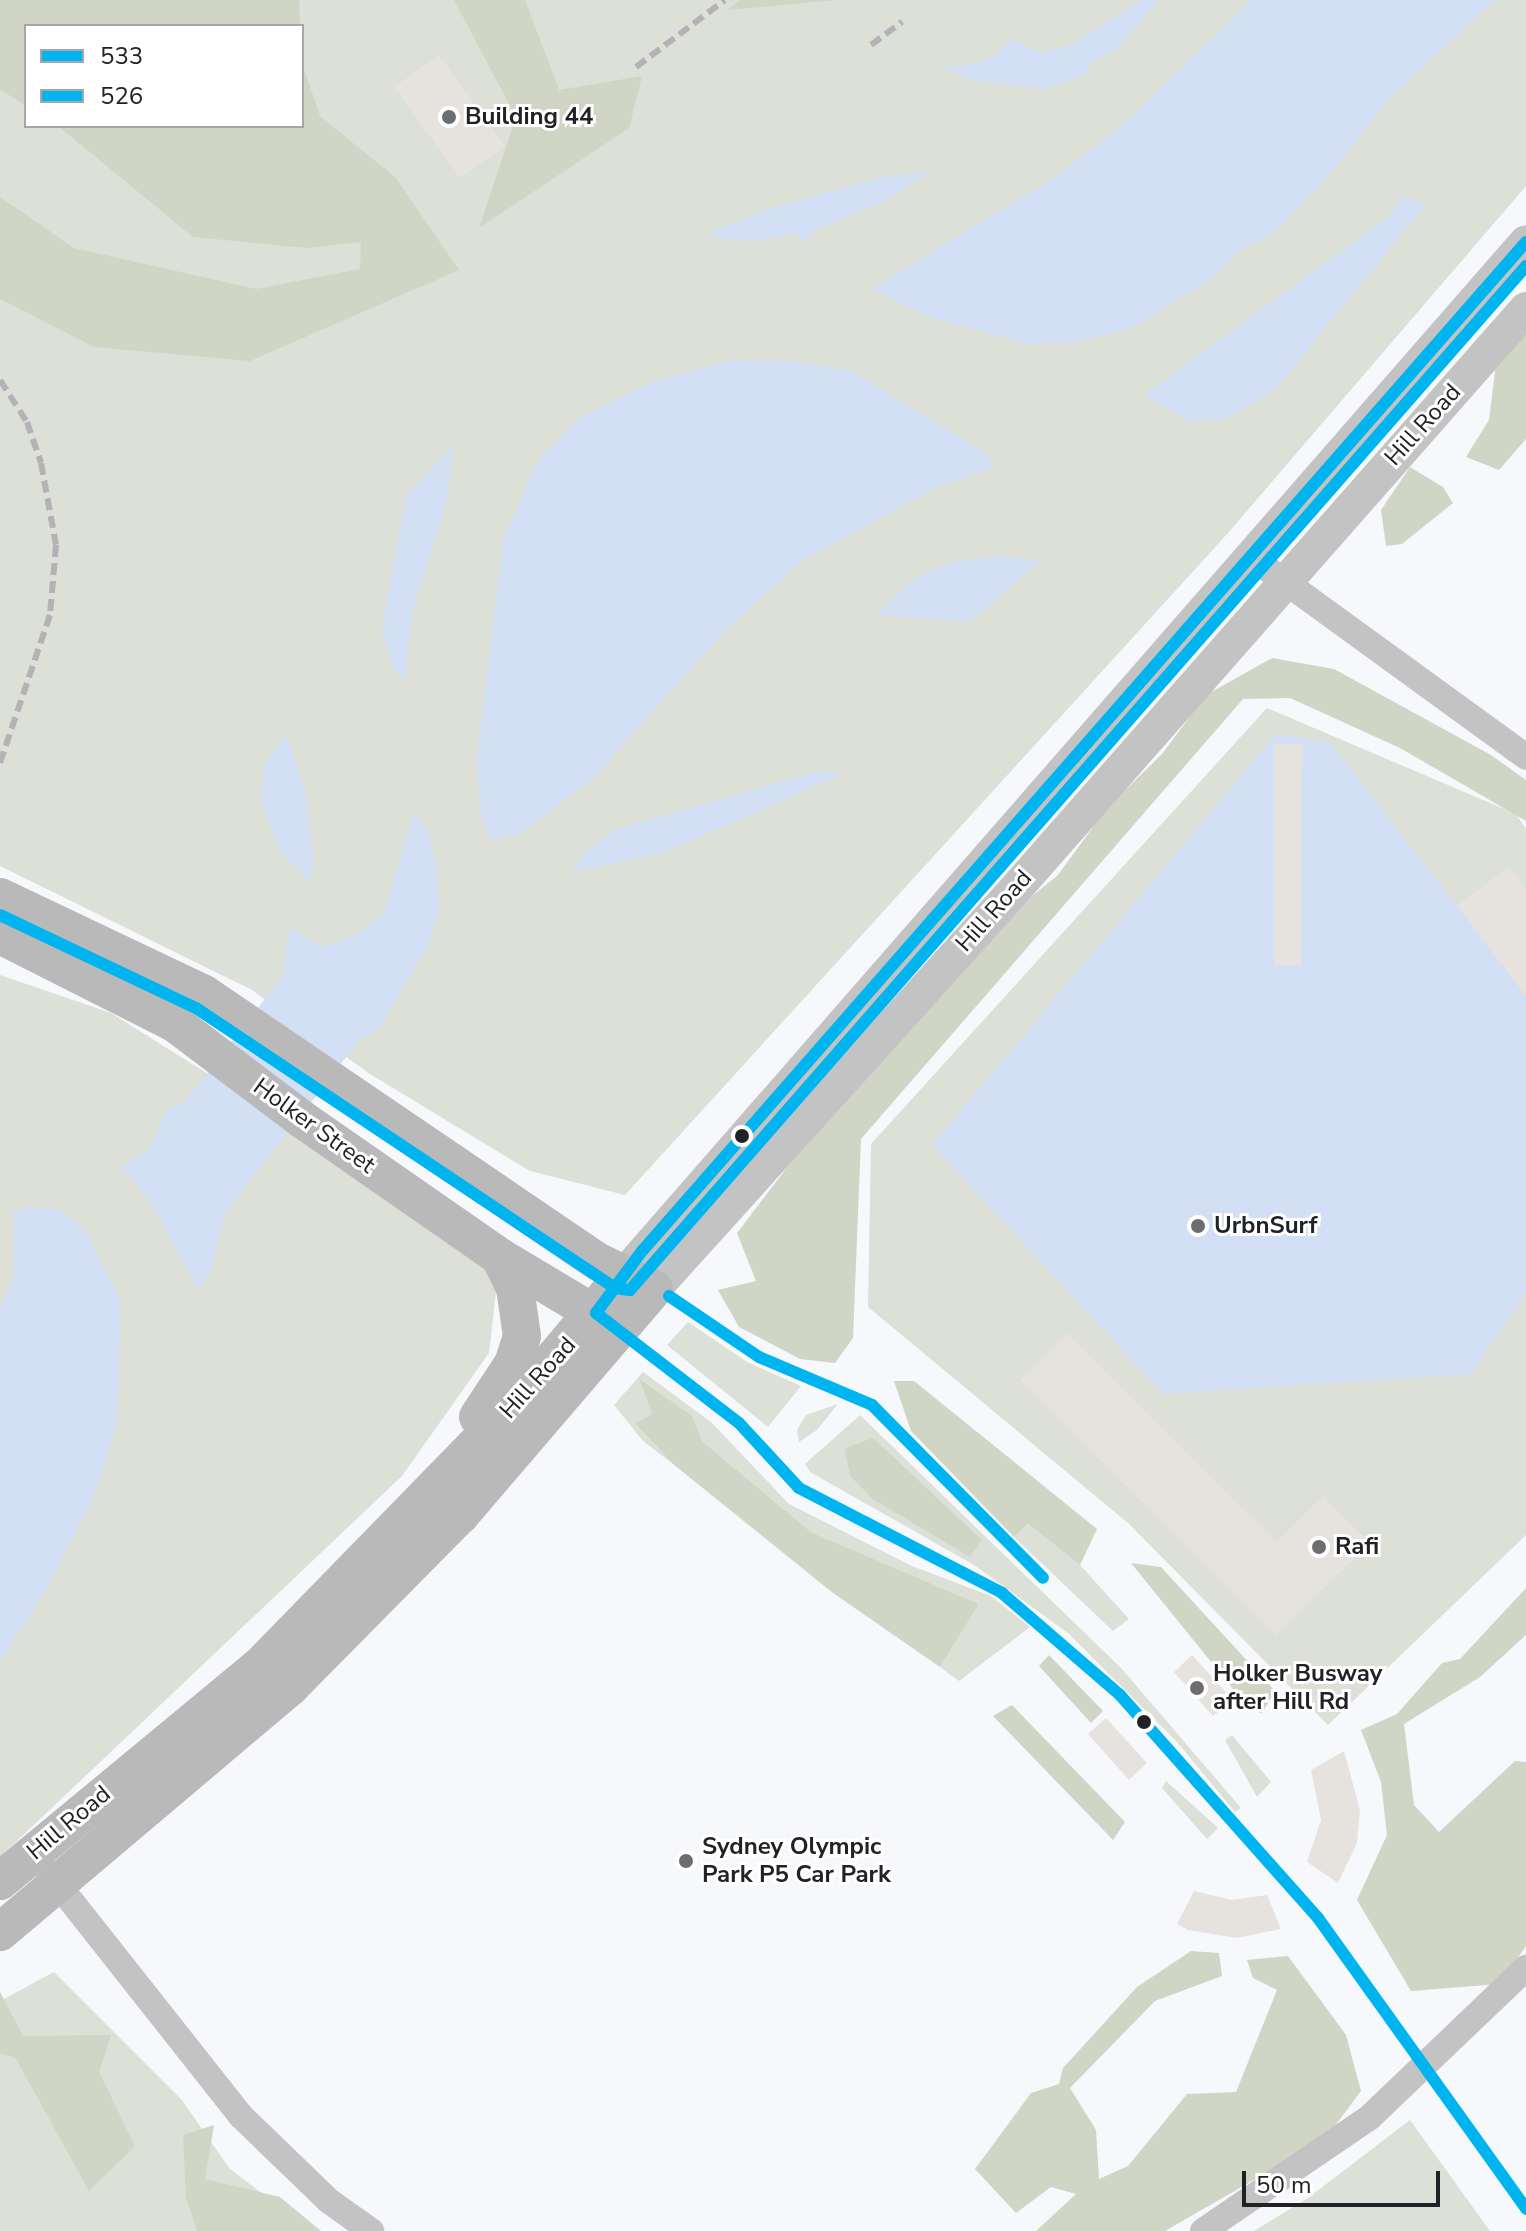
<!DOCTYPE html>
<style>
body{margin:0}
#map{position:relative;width:1526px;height:2231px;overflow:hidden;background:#f6f8fc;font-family:"Nunito Sans",sans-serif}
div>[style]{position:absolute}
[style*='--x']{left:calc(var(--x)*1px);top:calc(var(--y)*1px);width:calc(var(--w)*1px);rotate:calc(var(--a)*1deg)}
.green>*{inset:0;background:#dce0d6}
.forest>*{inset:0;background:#d0d5c6}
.water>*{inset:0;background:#d2dff4}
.building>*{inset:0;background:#e6e3df}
.minor>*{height:26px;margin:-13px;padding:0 13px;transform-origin:13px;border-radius:13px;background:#c4c3c3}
.tertiary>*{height:34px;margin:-17px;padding:0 17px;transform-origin:17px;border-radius:17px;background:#c4c3c3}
.secondary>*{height:38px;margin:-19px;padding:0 19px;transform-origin:19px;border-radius:19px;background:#bab9b9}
.rail>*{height:6px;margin-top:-3px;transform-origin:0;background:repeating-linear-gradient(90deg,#b3b2b4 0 12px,transparent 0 18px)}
.bus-1>*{height:12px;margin:-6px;padding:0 6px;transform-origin:6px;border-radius:6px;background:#00b5ef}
.bus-2>*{height:12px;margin:-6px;padding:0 6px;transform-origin:6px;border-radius:6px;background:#00b5ef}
.dots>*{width:22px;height:22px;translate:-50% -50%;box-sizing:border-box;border:4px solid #fff;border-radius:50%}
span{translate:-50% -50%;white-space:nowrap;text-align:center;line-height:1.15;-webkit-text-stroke:6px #fff;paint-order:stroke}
.poi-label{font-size:24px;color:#212225;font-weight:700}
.left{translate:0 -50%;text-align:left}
.street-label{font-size:24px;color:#212225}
.legend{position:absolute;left:24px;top:24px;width:280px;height:104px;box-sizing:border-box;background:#fff;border:2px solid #a6a7a8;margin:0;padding:10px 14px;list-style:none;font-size:24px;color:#212225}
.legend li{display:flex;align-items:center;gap:16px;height:40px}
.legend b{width:40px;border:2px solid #a6a7a8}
.scale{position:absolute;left:1242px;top:2171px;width:198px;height:36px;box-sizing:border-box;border:4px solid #212225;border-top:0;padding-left:10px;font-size:24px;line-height:28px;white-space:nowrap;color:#212225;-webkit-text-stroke:6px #fff;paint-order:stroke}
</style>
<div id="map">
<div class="green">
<div style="clip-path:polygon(evenodd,0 0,1526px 0,1526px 186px,1228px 533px,625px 1195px,530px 1171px,370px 1074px,252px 990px,0 866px,0 0,26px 26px,302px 26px,302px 126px,26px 126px,26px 26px)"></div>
<div style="clip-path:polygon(1267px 708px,1516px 814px,1526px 829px,1526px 1535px,1328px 1725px,1128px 1523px,868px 1307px,871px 1144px)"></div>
<div style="clip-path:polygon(0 975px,111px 1013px,500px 1257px,489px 1353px,402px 1476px,0 1857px)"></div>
<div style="clip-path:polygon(688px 1322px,747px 1362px,801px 1386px,768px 1427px,667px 1345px)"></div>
<div style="clip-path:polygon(643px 1372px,711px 1422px,789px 1504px,912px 1566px,991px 1596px,1030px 1627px,959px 1681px,940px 1667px,979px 1604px,811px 1532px,702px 1441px,691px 1416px,641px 1379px,652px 1414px,635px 1423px,673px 1464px,643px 1441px,614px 1405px)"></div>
<div style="clip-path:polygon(838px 1404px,817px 1430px,799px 1442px,797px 1430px,806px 1415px)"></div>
<div style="clip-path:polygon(860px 1415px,1122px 1669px,1241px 1808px,1235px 1812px,1177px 1742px,1068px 1633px,974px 1565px,810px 1472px,805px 1464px)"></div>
<div style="clip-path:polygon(1028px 1524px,1080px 1565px,1129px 1619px,1113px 1631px,1014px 1537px)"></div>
<div style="clip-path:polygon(1232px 1735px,1271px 1782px,1257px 1797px,1225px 1740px)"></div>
<div style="clip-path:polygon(1166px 1781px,1218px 1828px,1207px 1839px,1162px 1788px)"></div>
<div style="clip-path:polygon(54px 1972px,182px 2100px,229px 2168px,311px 2231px,0 2231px,0 2001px)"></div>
<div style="clip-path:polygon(1410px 2120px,1490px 2231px,1254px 2231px,1308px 2198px)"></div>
</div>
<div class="forest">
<div style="clip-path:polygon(0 0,299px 0,300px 26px,26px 26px,26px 106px,0 89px)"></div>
<div style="clip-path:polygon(454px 0,525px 0,559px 90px,642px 76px,629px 128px,479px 228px,516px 117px)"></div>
<div style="clip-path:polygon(740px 0,837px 0,727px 10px)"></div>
<div style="clip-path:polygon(302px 63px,320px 116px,395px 177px,459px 270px,250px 361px,94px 347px,0 299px,0 197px,74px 248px,256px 289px,360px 269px,361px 242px,307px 248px,193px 237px,58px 126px,302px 126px)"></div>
<div style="clip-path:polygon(1526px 330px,1526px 439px,1499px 470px,1466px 457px,1489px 420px,1496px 363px)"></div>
<div style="clip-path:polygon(1410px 467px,1443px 487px,1453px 503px,1402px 544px,1386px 546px,1381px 510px)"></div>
<div style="clip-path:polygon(1272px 658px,1334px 669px,1491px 755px,1526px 780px,1526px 821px,1400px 748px,1290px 698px,1243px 699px,861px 1139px,853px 1338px,835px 1363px,800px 1359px,739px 1327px,718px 1290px,756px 1281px,737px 1233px,798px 1153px,1031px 897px,1058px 875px,1106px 809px,1162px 754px,1206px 695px)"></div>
<div style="clip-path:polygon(639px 1378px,692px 1416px,702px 1441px,811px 1532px,979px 1604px,940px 1667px,833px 1593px,673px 1464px,635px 1423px,652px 1414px)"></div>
<div style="clip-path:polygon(894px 1381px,914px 1381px,1097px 1529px,1080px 1565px,1028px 1524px,1014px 1537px,911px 1431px)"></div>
<div style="clip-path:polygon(873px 1438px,982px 1540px,970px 1557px,873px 1499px,850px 1476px,845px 1448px)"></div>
<div style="clip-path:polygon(1131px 1563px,1161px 1567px,1275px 1691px,1262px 1713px,1250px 1710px)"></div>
<div style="clip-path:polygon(1526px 1588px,1526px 1635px,1480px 1677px,1404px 1724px,1414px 1805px,1439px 1832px,1515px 1761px,1526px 1762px,1526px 1946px,1500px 1984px,1411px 1991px,1357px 1900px,1387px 1835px,1381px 1782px,1361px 1730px,1397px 1714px,1442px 1663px,1460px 1659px)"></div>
<div style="clip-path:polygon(1049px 1655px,1103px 1711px,1091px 1723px,1039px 1666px)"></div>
<div style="clip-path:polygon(1012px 1705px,1125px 1822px,1113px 1840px,993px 1716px)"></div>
<div style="clip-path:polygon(1191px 1951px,1219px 1953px,1222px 1976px,1155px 2001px,1070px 2088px,1096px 2130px,1099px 2179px,1128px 2166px,1187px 2094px,1236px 2092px,1277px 1990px,1253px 1978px,1247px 1960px,1288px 1956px,1346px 2035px,1361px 2091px,1325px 2139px,1165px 2231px,1036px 2231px,1076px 2194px,1051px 2187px,1016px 2213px,975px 2169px,1031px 2093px,1059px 2084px,1063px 2068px,1137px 1987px)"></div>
<div style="clip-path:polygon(0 1992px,23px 2036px,111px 2035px,99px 2072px,135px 2146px,89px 2191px,15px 2057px,0 2054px)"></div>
<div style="clip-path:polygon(214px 2125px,205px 2179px,280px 2197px,321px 2231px,197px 2231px,186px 2197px,183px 2135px)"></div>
</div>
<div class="water">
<div style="clip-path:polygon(1142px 0,1159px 0,1116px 50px,1090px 63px,1088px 73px,1046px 89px,970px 80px,937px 64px,958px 67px,992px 58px,1011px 39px,1039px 52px,1069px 46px)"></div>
<div style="clip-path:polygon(1251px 0,1496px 0,1388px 99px,1335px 168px,1274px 233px,1239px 251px,1210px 280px,1132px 328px,1071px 343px,1028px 344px,926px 316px,871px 289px,1052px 179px,1124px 124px)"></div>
<div style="clip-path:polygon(930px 171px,887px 200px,817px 229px,803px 243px,797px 233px,760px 240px,723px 239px,708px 233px,765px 210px,878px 178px)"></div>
<div style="clip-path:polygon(1402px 196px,1426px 204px,1275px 390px,1225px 419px,1191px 422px,1144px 395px,1392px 214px)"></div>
<div style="clip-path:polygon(732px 360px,792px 361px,851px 371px,989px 455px,992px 469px,939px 486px,800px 562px,724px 632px,592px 779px,520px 834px,490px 840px,481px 814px,476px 765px,503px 540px,537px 462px,582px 416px,655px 381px)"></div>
<div style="clip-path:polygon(454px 444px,446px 505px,412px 613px,405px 680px,393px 670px,382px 627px,406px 496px)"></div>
<div style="clip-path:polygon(1001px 555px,1040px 561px,970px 622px,876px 615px,913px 579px,950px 562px)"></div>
<div style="clip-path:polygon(286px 734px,306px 795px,314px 865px,310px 882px,281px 853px,260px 801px,264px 765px)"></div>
<div style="clip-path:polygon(1276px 734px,1330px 742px,1526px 996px,1526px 1293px,1471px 1374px,1163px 1394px,932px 1145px)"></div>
<div style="clip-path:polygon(819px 771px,845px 773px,663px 853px,571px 872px,582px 855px,617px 829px)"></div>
<div style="clip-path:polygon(413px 814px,427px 826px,437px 870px,439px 909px,429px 944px,378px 1030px,361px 1038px,225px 1213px,211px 1270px,198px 1289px,148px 1198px,120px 1166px,148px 1150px,167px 1109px,185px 1102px,282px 977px,290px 927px,322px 947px,355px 935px,384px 914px)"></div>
<div style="clip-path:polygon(26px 1207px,59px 1209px,84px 1229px,121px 1302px,117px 1422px,94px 1497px,49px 1585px,0 1662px,0 1307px,14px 1276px,13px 1213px)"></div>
</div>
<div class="building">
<div style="clip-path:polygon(439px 55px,505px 146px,460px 178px,394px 87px)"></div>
<div style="clip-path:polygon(1274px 744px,1302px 744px,1301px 965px,1274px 965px)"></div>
<div style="clip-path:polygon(1509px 866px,1526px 888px,1526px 996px,1457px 906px)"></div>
<div style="clip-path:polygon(1067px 1333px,1277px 1542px,1323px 1496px,1370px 1543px,1276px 1635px,1020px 1380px)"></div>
<div style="clip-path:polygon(1192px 1655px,1233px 1700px,1213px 1716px,1174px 1672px)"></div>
<div style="clip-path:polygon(1106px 1718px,1147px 1763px,1129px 1780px,1088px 1734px)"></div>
<div style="clip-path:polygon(1344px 1751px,1360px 1810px,1357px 1843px,1338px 1883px,1307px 1862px,1321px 1820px,1311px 1770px)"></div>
<div style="clip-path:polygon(1194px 1891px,1232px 1900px,1267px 1895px,1281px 1929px,1237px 1938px,1188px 1930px,1177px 1924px)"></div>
</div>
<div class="minor">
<div style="--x:1251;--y:557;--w:340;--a:36"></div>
<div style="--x:49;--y:1873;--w:310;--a:51.7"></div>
<div style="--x:241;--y:2116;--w:122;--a:44"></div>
<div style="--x:329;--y:2201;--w:52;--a:35.5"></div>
<div style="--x:1203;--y:2231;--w:202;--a:-34.3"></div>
<div style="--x:1370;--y:2117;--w:216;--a:-43.7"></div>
</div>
<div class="tertiary">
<div style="--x:624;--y:1275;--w:1371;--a:-48.87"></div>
<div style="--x:654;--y:1289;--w:534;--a:-47.89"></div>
<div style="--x:1012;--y:893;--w:778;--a:-48.65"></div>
</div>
<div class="secondary">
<div style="--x:0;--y:897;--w:226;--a:25.4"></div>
<div style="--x:204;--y:994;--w:477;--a:34.2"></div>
<div style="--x:599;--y:1262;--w:61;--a:26.1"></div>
<div style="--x:654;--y:1289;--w:298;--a:130.6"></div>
<div style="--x:460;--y:1515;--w:242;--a:134.7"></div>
<div style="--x:290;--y:1687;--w:380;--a:139.8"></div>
<div style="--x:0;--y:935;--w:197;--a:26.8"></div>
<div style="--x:176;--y:1024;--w:159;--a:37.1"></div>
<div style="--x:303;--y:1120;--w:240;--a:34.8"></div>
<div style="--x:500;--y:1257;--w:136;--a:30.9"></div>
<div style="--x:478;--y:1417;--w:64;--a:-56.6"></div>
<div style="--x:513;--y:1364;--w:29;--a:-72"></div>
<div style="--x:522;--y:1336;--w:49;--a:-98.3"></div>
<div style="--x:515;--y:1288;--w:34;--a:-116"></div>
<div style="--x:0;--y:1881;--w:337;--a:-39.6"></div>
<div style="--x:260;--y:1666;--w:359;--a:-45.7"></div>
<div style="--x:511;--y:1409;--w:175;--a:-49.9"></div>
</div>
<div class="rail">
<div style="--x:871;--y:45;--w:39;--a:-37"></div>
<div style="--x:636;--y:67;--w:111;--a:-37"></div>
<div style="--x:0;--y:380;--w:50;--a:57.3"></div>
<div style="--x:27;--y:422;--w:43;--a:71.1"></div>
<div style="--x:41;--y:463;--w:83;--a:79.6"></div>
<div style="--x:56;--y:545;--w:70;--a:94.9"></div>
<div style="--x:50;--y:615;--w:156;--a:108.7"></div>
</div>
<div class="bus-1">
<div style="--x:1526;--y:242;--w:1341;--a:131.22"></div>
<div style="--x:642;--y:1251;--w:77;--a:126.6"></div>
<div style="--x:596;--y:1313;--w:180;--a:37.6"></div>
<div style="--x:739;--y:1423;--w:88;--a:47.3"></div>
<div style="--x:799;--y:1488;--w:229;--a:27.3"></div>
<div style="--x:1002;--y:1593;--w:156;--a:40.8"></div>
<div style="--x:1120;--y:1695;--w:298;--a:48.4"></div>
<div style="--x:1318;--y:1918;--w:358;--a:54.4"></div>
<div style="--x:669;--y:1296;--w:109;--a:34.1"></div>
<div style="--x:759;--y:1357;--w:123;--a:23"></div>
<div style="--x:872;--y:1405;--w:243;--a:45.3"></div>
</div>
<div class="bus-2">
<div style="--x:0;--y:915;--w:217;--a:25.4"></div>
<div style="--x:196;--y:1008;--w:504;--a:33.75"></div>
<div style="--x:615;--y:1288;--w:15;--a:8"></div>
<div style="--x:630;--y:1290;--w:1361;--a:-48.81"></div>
</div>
<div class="dots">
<div style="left:449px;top:117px;background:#6c6d70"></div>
<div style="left:742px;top:1136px;background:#212225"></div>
<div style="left:1198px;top:1226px;background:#6c6d70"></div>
<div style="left:1319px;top:1547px;background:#6c6d70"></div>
<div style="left:1197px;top:1688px;background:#6c6d70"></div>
<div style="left:1144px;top:1722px;background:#212225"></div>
<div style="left:686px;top:1861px;background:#6c6d70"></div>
</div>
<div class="poi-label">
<span class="left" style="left:465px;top:117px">Building 44</span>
<span class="left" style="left:1214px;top:1226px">UrbnSurf</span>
<span class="left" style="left:1335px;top:1547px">Rafi</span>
<span class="left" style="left:1213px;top:1688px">Holker Busway<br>after Hill Rd</span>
<span class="left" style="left:702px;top:1861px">Sydney Olympic<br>Park P5 Car Park</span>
</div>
<div class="street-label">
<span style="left:1423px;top:425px;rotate:-48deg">Hill Road</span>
<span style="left:994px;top:911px;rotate:-48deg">Hill Road</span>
<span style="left:314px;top:1126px;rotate:36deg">Holker Street</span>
<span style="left:538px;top:1378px;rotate:-48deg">Hill Road</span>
<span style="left:69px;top:1823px;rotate:-40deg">Hill Road</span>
</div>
<ul class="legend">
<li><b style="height:10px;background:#00b5ef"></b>533</li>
<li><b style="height:10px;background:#00b5ef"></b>526</li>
</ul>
<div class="scale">50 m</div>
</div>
